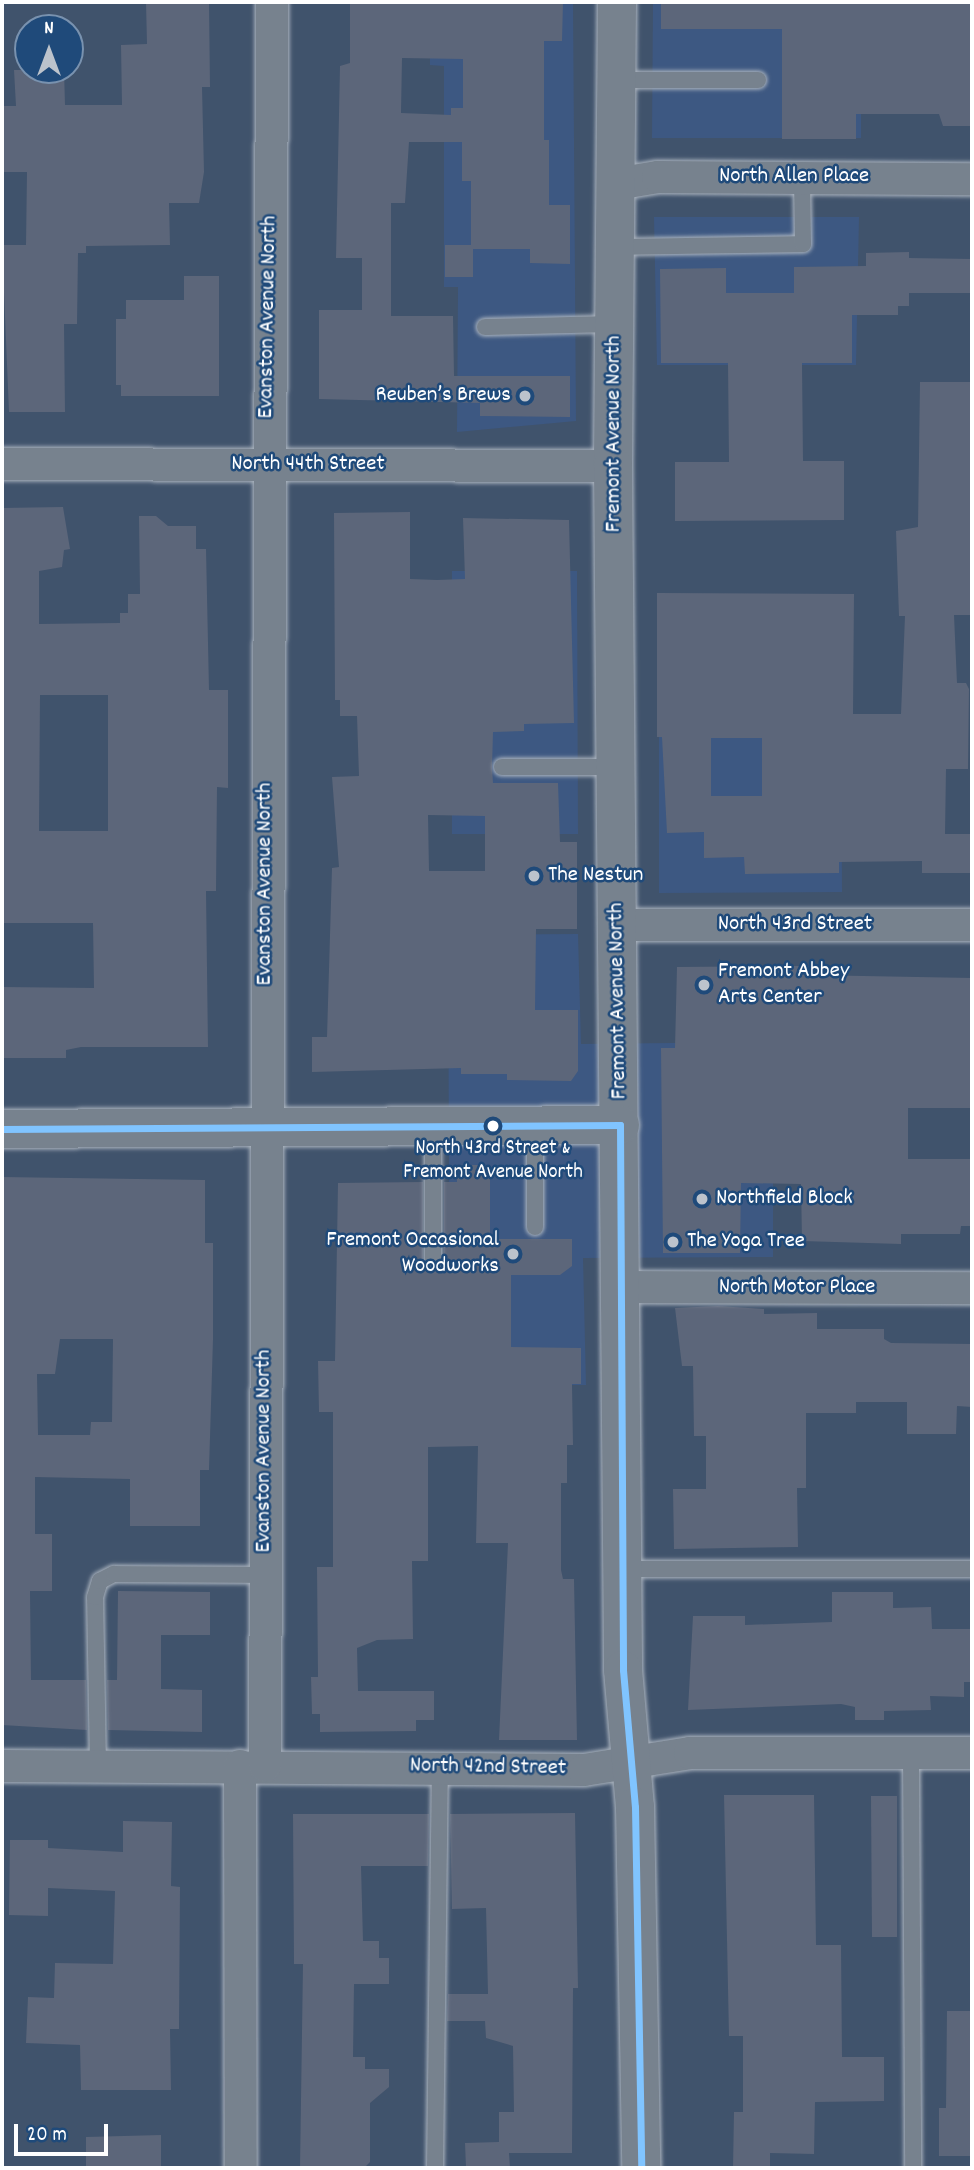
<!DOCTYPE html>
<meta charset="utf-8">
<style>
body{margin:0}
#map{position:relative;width:974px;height:2170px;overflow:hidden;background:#40536c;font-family:Dekko,sans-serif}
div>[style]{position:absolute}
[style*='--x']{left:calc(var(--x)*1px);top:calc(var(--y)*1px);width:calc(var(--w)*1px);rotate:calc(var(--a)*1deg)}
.built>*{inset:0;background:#3d5882}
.building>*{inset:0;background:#5c667a}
.roads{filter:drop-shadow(0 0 2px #a9b2bd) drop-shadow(0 0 2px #a9b2bd)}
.lane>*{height:16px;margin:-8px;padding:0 8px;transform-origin:8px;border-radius:8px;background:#77828e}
.street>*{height:32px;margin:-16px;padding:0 16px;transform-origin:16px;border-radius:16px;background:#77828e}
.secondary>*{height:38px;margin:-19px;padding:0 19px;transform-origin:19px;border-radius:19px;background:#77828e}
.bus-1>*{height:7px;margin:-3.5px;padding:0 3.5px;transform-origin:3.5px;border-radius:3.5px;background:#80c4ff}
.dots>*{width:19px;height:19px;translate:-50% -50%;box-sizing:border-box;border:4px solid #1f4a7a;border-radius:50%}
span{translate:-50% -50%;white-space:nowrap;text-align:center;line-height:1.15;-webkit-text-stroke:5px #1f4a7a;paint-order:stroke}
.bus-label{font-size:21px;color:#fff}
.street-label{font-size:23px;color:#fff}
.poi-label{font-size:23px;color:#fff}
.right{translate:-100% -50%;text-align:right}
.left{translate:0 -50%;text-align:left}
.frame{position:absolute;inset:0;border:4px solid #fff;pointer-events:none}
.north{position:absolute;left:14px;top:14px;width:70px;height:70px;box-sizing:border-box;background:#1f4a7a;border:2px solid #7992af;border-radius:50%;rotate:0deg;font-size:19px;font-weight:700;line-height:28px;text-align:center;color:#fff}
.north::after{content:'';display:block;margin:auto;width:24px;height:32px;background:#bcc3cc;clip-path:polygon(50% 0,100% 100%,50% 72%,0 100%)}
.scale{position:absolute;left:14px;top:2124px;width:94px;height:32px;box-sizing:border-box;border:4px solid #fff;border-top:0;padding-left:9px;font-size:21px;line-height:24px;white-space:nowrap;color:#fff;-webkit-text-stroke:5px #1f4a7a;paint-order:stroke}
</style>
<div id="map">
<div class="built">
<div style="clip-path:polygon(430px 2px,573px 2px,576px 421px,457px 432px,458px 287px,444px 287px,444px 66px,430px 65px)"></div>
<div style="clip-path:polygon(653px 2px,861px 2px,861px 138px,652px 138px)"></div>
<div style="clip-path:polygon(654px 217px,859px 217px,856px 365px,657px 365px)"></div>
<div style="clip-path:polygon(452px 571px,577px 571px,578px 834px,452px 834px)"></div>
<div style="clip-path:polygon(659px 735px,841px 735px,842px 892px,659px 893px)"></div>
<div style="clip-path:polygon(578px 934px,581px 1044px,773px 1042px,773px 1257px,583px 1258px,586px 1385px,450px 1385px,448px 935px)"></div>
</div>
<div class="building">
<div style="clip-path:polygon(146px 2px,209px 2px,210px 87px,202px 87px,204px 172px,199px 203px,169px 203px,170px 245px,86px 246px,86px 253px,78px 253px,77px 324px,64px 324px,65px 412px,9px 412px,2px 245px,26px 245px,27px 172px,2px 172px,2px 106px,16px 106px,14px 70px,64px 70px,65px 105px,122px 105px,121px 45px,147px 44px)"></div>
<div style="clip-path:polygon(evenodd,350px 2px,563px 2px,562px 41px,544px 41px,544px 140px,549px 140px,549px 205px,570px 205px,570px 264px,530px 263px,530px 249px,473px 249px,473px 277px,445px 277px,445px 245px,471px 245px,471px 181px,462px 181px,462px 142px,409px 142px,405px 203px,391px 203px,391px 316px,453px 316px,454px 376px,570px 376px,570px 417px,480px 416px,480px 403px,319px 399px,319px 310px,362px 310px,362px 258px,336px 258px,340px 66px,350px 63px,350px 2px,402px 58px,463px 59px,463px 108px,451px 108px,451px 115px,401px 113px,402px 58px)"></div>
<div style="clip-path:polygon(661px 2px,972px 2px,972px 126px,943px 126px,939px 114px,856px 114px,856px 139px,782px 139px,782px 29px,661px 29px)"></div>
<div style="clip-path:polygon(909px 252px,909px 258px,972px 259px,972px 293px,909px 293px,909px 306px,898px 306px,898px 315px,852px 315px,852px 363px,802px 363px,803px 461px,844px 461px,844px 520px,675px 521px,675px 462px,729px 462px,728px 363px,661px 363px,660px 269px,726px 268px,726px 293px,794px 293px,794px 267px,866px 266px,866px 253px)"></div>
<div style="clip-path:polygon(184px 276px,219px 276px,219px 396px,121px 396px,121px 385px,116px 385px,116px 319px,126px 319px,126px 300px,184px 300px)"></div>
<div style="clip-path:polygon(evenodd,920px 382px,972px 382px,972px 615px,954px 615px,957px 683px,966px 683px,969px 689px,968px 769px,946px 769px,945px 834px,972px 834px,972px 873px,922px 873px,922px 861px,839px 862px,839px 873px,745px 874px,744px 857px,704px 858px,704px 832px,667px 833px,662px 737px,657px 737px,657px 593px,854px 594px,853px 714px,901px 714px,905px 616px,899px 616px,896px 531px,918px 527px,920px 382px,711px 738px,762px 738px,762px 796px,711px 796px,711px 738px)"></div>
<div style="clip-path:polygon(evenodd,63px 507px,70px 549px,64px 550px,62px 567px,39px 571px,39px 624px,120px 623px,120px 613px,128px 613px,128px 594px,140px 594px,139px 516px,156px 516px,168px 526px,196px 526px,196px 549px,206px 549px,209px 690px,228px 690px,228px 788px,217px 787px,216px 891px,206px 891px,208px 1047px,81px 1047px,66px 1050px,66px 1058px,2px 1058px,2px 987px,94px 988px,93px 923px,2px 923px,2px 508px,63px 507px,40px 695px,108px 695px,108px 831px,39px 831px,40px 695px)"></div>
<div style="clip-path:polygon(evenodd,410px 512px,410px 579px,437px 580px,465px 579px,463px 518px,569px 520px,574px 723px,524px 724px,524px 731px,493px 732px,492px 768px,493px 783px,558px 783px,560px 842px,577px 842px,577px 929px,536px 929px,535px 1010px,578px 1010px,578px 1071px,571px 1081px,507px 1080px,507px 1074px,461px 1074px,461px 1068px,312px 1072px,312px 1037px,327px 1037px,332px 868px,339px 867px,332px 777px,359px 776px,357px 716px,340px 716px,340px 700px,335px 700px,334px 513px,410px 512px,428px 815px,485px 816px,485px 871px,429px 871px,428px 815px)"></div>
<div style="clip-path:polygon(782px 966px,809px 966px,809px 975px,972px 978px,972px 1108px,908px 1108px,908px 1159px,972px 1159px,972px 1226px,961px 1226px,960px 1234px,901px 1234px,901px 1244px,802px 1241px,801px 1184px,741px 1183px,740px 1253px,663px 1253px,661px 1048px,675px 1048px,677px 967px)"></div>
<div style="clip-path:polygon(457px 1165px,490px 1165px,490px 1239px,572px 1239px,572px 1266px,560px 1275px,511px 1275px,511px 1347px,581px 1348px,581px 1384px,572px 1384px,573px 1445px,567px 1445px,567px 1483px,561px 1483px,561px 1570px,563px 1579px,574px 1579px,577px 1740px,499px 1740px,508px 1543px,476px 1543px,478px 1446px,428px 1447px,428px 1561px,412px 1561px,413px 1639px,377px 1640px,357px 1648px,358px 1691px,434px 1691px,434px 1720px,416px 1720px,416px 1731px,320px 1732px,320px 1714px,312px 1714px,311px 1677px,318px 1677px,317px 1567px,333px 1567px,333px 1412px,319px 1412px,318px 1361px,335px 1361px,338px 1183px,423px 1182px,423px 1260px,434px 1270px,444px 1260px,444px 1182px,457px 1182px)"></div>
<div style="clip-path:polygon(evenodd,2px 1177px,205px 1180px,205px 1243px,213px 1243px,213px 1339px,209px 1470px,200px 1470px,200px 1526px,130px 1526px,130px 1479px,35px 1477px,35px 1534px,52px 1534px,52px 1591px,30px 1591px,31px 1680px,86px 1680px,87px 1730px,2px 1725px,2px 1177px,60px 1339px,113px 1339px,112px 1422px,91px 1422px,90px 1435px,38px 1435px,37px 1374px,55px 1374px,60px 1339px)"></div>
<div style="clip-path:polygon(718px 1306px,764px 1309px,764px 1314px,817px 1313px,817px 1329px,884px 1329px,884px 1339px,891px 1343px,972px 1344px,972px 1407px,957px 1406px,956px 1434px,907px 1434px,907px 1402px,856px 1402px,856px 1413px,806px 1413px,806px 1488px,797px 1488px,798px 1547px,674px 1549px,673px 1489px,706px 1489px,706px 1436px,694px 1436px,693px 1366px,682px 1366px,675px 1308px)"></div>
<div style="clip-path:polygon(118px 1591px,210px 1592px,210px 1635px,161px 1635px,161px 1689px,202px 1690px,202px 1732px,108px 1730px,107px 1680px,117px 1680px)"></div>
<div style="clip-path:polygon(832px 1592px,893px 1592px,893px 1608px,931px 1607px,932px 1629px,972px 1629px,972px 1682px,964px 1682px,964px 1697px,930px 1696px,931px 1710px,884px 1711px,884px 1720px,855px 1720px,855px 1707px,841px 1704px,688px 1710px,693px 1616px,745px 1616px,745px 1625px,832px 1622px)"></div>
<div style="clip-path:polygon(724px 1795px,814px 1795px,816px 1945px,841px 1945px,842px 2057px,884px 2057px,884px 2101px,815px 2102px,814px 2154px,770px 2153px,770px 2168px,733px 2168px,734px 2112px,743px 2112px,743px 2036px,729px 2036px)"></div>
<div style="clip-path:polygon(871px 1796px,897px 1796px,897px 1937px,872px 1937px)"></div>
<div style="clip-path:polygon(575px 1813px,578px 1988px,573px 1988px,572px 2153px,509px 2153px,510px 2168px,466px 2168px,465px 2143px,499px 2142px,499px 2112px,514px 2112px,513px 2046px,486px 2038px,485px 2021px,447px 2021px,448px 1994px,488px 1994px,486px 1908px,452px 1909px,450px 1814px)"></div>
<div style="clip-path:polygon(293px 1814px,429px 1814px,428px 1866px,361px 1866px,363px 1941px,379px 1941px,379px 1958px,389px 1958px,389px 1984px,354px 1984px,353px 2057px,365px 2057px,365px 2069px,389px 2069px,389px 2087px,370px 2103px,370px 2162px,364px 2168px,300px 2168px,303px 1964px,294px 1964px)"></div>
<div style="clip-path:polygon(123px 1821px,172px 1822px,171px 1886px,180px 1887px,179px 2029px,170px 2029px,171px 2090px,81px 2090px,80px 2045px,26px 2043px,28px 1997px,54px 1998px,55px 1963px,113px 1964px,115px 1891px,48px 1888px,48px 1916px,9px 1915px,10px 1840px,48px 1840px,48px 1848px,123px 1852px)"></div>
<div style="clip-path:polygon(947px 2011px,972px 2011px,972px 2156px,939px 2156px,939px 2108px,946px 2108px)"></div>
<div style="clip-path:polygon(161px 2135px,161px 2168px,86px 2168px,86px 2137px)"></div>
</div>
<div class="roads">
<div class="lane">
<div style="--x:617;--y:80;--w:141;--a:0"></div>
<div style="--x:616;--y:247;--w:187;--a:-0.9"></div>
<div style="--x:803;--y:244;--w:67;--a:-90.9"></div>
<div style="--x:485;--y:327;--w:130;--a:-1.3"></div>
<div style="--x:502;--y:767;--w:113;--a:0"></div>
<div style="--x:535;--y:1125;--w:102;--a:90"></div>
<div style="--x:433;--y:1126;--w:134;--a:90"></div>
<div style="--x:623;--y:1569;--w:349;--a:0"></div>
<div style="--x:911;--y:1753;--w:415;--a:89.7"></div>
<div style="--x:98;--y:1766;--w:169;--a:-91"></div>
<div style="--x:95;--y:1597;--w:17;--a:-73"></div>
<div style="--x:100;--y:1581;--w:16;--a:-27"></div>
<div style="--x:114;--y:1574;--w:151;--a:0.4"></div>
<div style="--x:435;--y:2168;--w:402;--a:-89.3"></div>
</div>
<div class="street">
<div style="--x:616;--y:184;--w:43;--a:-9.5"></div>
<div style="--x:658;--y:177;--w:314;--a:0.4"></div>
<div style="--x:2;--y:464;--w:611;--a:0.19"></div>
<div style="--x:618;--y:925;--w:354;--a:0"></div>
<div style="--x:622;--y:1287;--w:350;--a:0.2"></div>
<div style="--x:2;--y:1766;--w:582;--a:0.39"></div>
<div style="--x:584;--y:1770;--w:107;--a:-9.1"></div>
<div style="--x:690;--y:1753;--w:282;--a:0"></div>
<div style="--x:240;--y:1766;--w:402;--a:89.9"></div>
<div style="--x:265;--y:1766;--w:1764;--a:-89.77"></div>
</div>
<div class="secondary">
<div style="--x:617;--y:2;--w:464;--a:90.5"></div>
<div style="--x:613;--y:466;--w:1204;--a:89.52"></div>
<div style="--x:623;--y:1670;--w:138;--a:85"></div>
<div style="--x:635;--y:1807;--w:361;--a:89"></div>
<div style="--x:2;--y:1129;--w:618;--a:-0.37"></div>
</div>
</div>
<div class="bus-1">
<div style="--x:620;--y:1125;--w:545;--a:89.68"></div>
<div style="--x:623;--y:1670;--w:138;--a:85"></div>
<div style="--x:635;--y:1807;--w:361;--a:89"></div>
<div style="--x:2;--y:1129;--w:618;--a:-0.37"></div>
</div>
<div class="dots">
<div style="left:525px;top:396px;background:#bcc3cc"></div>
<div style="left:534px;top:876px;background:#bcc3cc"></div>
<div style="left:704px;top:985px;background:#bcc3cc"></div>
<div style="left:493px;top:1126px;background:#fff"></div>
<div style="left:702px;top:1199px;background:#bcc3cc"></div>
<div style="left:673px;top:1242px;background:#bcc3cc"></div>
<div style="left:513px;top:1254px;background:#bcc3cc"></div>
</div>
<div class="bus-label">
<span style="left:493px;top:1161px">North 43rd Street &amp;<br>Fremont Avenue North</span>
</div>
<div class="street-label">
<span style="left:794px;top:177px">North Allen Place</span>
<span style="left:269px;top:317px;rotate:-89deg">Evanston Avenue North</span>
<span style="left:615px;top:434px;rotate:-90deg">Fremont Avenue North</span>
<span style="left:308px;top:465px">North 44th Street</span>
<span style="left:266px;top:884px;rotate:-90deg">Evanston Avenue North</span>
<span style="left:795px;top:925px">North 43rd Street</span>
<span style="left:619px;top:1001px;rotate:-91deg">Fremont Avenue North</span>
<span style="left:797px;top:1288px">North Motor Place</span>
<span style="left:265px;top:1451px;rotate:-90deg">Evanston Avenue North</span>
<span style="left:488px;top:1768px;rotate:1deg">North 42nd Street</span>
</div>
<div class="poi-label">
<span class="right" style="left:511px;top:396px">Reuben’s Brews</span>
<span class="left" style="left:548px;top:876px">The Nestun</span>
<span class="left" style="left:718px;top:985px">Fremont Abbey<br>Arts Center</span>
<span class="left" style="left:716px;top:1199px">Northfield Block</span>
<span class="right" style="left:499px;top:1254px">Fremont Occasional<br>Woodworks</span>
<span class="left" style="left:687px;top:1242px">The Yoga Tree</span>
</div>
<div class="frame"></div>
<div class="north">N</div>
<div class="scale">20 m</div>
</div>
